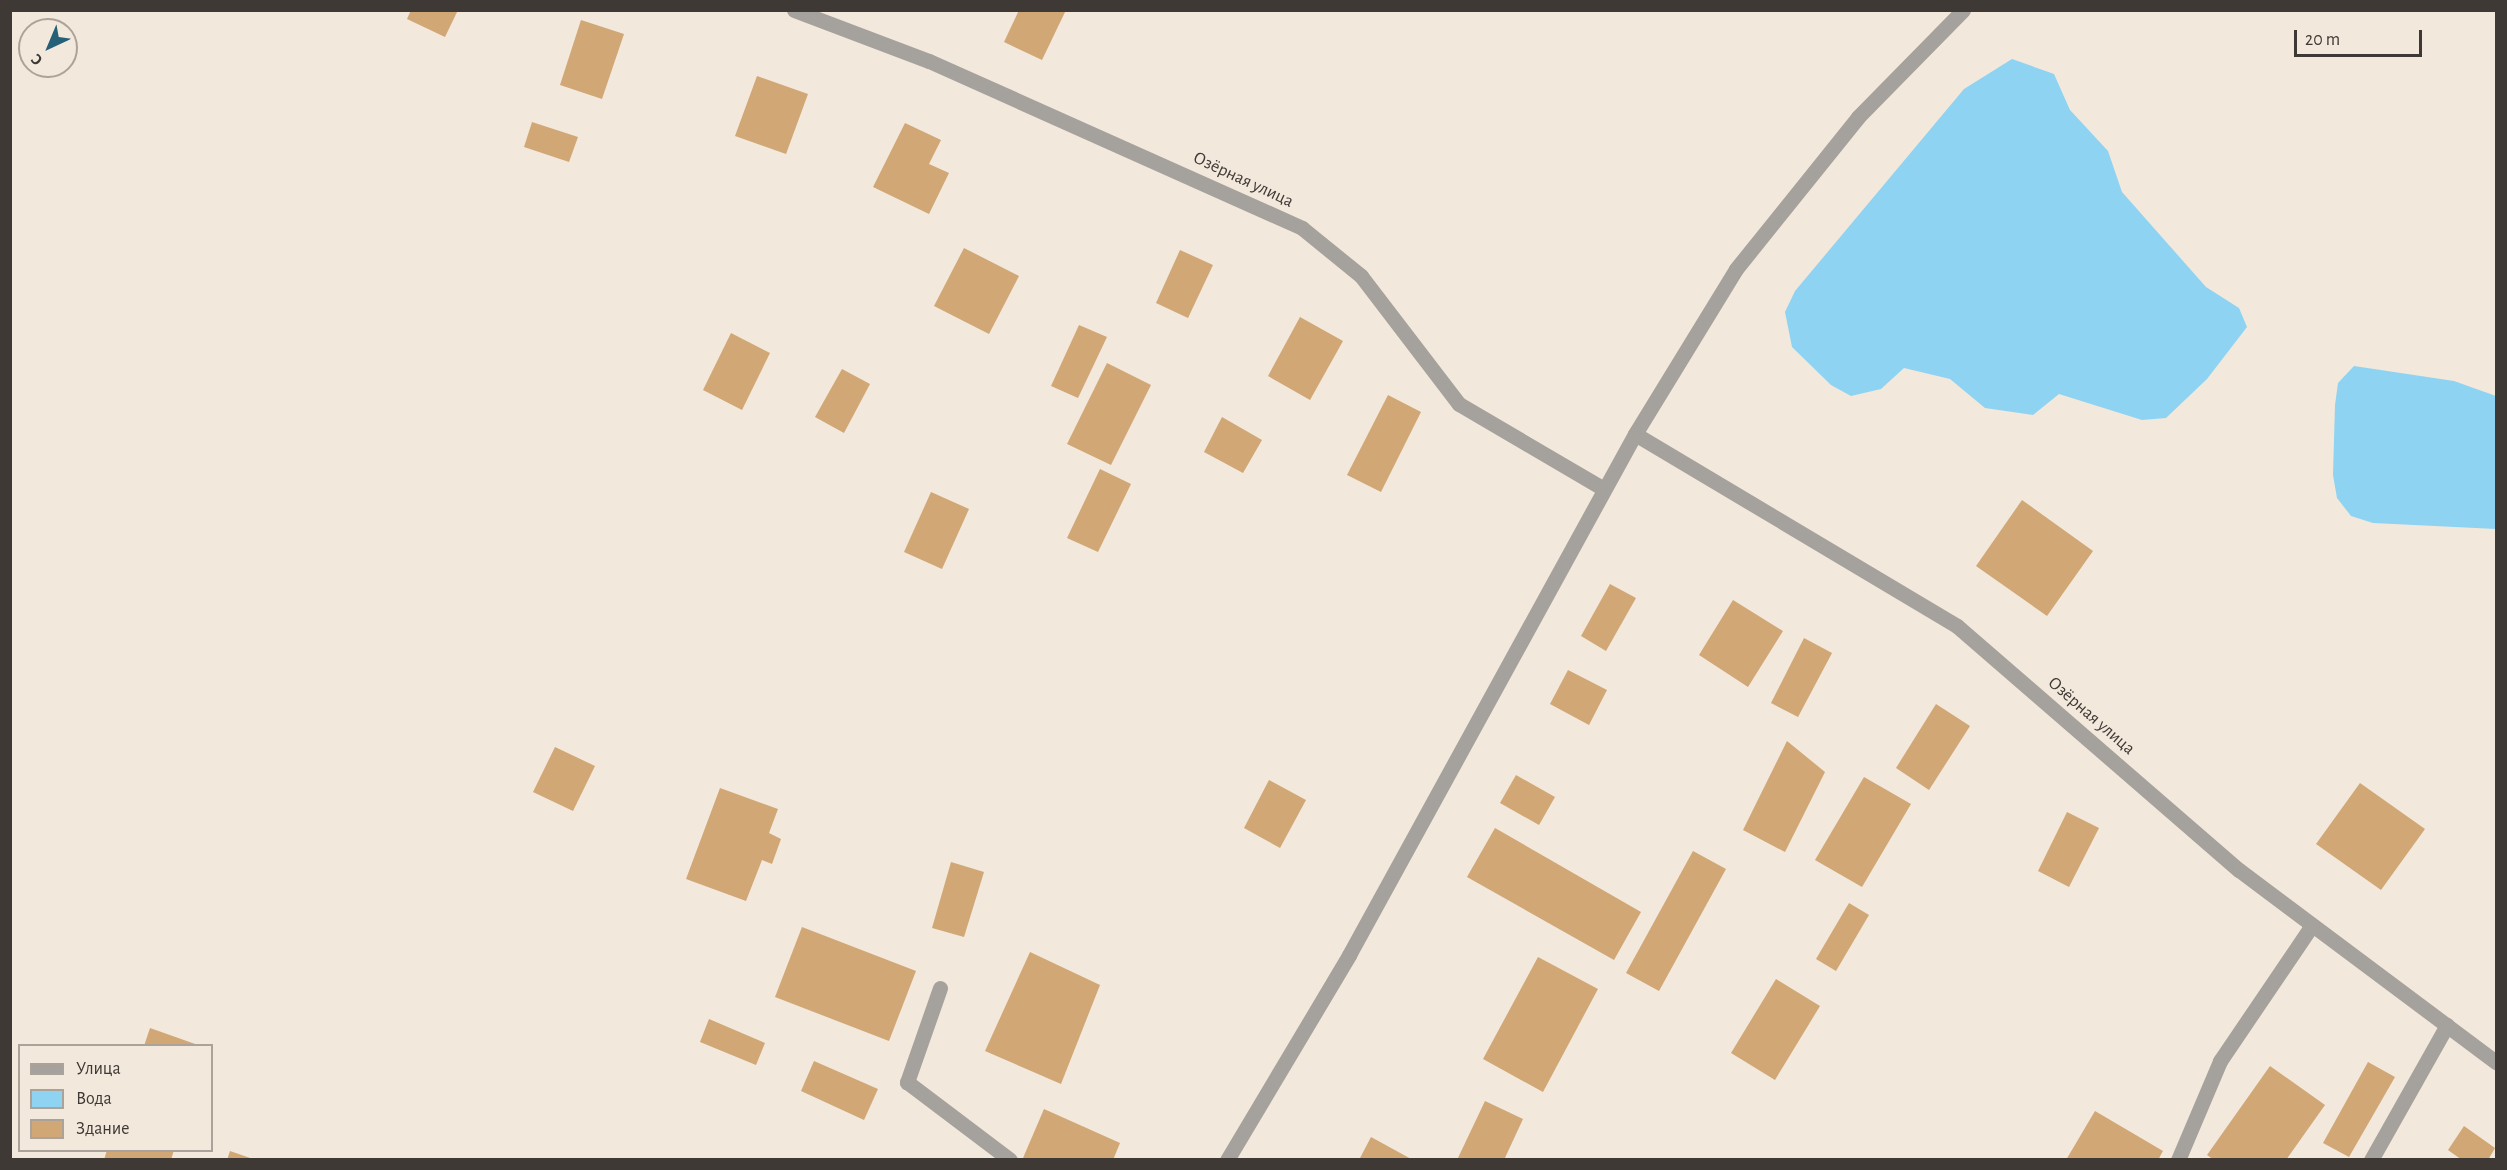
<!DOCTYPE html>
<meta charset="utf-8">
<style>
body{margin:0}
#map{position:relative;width:2507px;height:1170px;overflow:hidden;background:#f3e8dc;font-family:"Alegreya Sans",sans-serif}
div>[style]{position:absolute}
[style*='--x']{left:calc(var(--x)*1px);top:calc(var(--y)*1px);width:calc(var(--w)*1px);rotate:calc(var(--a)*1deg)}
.water>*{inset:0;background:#8ed3f2}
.building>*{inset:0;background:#d0a775}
.service>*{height:15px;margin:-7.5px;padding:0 7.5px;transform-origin:7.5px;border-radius:7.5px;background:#a5a19c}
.minor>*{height:15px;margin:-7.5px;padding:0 7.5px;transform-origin:7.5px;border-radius:7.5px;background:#a5a19c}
span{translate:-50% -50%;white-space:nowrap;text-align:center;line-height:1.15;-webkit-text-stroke:6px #f3e8dc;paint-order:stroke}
.street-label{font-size:18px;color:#3e3935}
.frame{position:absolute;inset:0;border:12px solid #3e3935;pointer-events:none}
.legend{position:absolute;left:18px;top:1044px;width:195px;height:108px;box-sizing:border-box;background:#f3e8dc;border:2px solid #aba299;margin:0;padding:8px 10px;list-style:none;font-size:18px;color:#3e3935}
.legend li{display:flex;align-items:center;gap:12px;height:30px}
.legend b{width:30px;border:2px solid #aba299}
.north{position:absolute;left:18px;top:18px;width:60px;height:60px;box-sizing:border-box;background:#f3e8dc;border:2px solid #aba299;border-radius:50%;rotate:224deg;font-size:16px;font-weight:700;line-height:24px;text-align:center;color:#3e3935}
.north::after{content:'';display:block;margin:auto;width:21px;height:27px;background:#256078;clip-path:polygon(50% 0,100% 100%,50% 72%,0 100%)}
.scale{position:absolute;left:2294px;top:30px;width:128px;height:27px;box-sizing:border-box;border:3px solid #3e3935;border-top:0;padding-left:8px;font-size:18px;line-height:21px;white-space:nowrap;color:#3e3935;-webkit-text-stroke:4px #f3e8dc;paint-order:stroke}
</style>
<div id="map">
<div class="water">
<div style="clip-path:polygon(2012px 59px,2054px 74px,2070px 110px,2108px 151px,2122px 192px,2206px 287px,2239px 308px,2247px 327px,2207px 379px,2166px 418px,2142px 420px,2059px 394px,2033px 415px,1985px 408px,1950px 379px,1904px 368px,1881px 389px,1851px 396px,1831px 385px,1792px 347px,1785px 312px,1795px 291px,1964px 89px)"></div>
<div style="clip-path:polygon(2354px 366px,2454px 381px,2496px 396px,2496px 529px,2373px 523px,2351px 516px,2337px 498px,2333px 475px,2335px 405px,2338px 383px)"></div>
</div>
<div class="building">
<div style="clip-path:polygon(411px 10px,458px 10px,445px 37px,407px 19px)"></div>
<div style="clip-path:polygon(1019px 10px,1066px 10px,1042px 60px,1004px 42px)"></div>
<div style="clip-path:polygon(581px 20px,624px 34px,602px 99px,560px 85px)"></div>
<div style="clip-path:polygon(757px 76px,808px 94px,786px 154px,735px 136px)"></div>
<div style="clip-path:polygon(532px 122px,578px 137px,569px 162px,524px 147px)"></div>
<div style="clip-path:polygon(905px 123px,941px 140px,929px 164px,949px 173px,929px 214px,873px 187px)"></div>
<div style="clip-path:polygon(964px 248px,1019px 276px,989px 334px,934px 306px)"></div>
<div style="clip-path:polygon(1180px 250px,1213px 265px,1188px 318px,1156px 303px)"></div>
<div style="clip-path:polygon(1300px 317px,1343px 341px,1310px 400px,1268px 376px)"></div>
<div style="clip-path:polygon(1079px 325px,1107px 337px,1078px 398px,1051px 386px)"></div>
<div style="clip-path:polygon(731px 333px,770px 353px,742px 410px,703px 390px)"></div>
<div style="clip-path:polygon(1107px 363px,1151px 385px,1111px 465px,1067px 444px)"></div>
<div style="clip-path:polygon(842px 369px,870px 384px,844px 433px,815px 417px)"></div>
<div style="clip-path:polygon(1388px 395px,1421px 412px,1381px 492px,1347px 475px)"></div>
<div style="clip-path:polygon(1222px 417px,1262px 440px,1243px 473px,1204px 452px)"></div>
<div style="clip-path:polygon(1100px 469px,1131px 484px,1098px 552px,1067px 538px)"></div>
<div style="clip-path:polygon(931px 492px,969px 509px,942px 569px,904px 552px)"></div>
<div style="clip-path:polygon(2022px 500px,2093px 551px,2047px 616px,1976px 566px)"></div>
<div style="clip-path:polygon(1610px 584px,1636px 598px,1606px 651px,1581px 636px)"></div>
<div style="clip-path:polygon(1733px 600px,1783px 631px,1748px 687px,1699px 655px)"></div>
<div style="clip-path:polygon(1804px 638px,1832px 653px,1798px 717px,1771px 703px)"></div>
<div style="clip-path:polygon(1568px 670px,1607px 690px,1589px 725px,1550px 704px)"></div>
<div style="clip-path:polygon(1936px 704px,1970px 726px,1929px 790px,1896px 768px)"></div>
<div style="clip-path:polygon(1787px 741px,1825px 772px,1785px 852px,1743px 830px)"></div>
<div style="clip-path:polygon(555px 747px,595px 766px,573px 811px,533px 792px)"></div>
<div style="clip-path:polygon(1516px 775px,1555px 797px,1539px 825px,1500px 803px)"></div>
<div style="clip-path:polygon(1864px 777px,1911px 804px,1862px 887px,1815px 860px)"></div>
<div style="clip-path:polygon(1269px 780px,1306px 800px,1280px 848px,1244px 828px)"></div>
<div style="clip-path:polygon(2360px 783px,2425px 829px,2381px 890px,2316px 844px)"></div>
<div style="clip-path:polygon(720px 788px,778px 809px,769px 833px,781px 839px,772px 864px,762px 860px,746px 901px,686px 879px)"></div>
<div style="clip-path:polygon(2067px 812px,2099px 828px,2069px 887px,2038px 871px)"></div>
<div style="clip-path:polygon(1495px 828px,1641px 912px,1614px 960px,1467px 877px)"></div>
<div style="clip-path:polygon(1693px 851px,1726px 869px,1659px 991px,1626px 973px)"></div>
<div style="clip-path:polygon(951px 862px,984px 872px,964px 937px,932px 928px)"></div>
<div style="clip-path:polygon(1849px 903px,1869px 915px,1836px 971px,1816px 959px)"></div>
<div style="clip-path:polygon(802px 927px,916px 971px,889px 1041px,775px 997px)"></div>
<div style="clip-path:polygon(1030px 952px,1100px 985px,1061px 1084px,985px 1051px)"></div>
<div style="clip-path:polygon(1538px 957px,1598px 989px,1543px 1092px,1483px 1059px)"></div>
<div style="clip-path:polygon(1776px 979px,1820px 1006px,1775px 1080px,1731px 1053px)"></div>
<div style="clip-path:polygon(709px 1019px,765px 1043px,756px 1065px,700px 1042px)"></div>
<div style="clip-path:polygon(150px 1028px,198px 1045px,198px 1046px,144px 1046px)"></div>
<div style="clip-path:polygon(814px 1061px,878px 1089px,864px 1120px,801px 1091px)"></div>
<div style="clip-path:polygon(2368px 1062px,2395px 1077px,2349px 1157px,2323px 1143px)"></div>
<div style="clip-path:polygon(2270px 1066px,2325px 1105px,2286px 1160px,2214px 1160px,2207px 1155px)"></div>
<div style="clip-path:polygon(1485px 1101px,1523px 1119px,1504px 1160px,1457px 1160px)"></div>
<div style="clip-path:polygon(1044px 1109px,1120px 1143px,1113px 1160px,1023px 1158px)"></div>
<div style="clip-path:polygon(2095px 1111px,2163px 1151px,2158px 1160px,2066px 1160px)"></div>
<div style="clip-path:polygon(2464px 1126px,2495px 1148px,2488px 1160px,2462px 1160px,2448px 1150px)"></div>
<div style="clip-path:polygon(1371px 1137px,1413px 1160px,1359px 1160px)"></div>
<div style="clip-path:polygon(107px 1150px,174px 1150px,171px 1160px,104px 1160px)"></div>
<div style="clip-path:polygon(230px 1151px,253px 1159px,253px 1160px,227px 1160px)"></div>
</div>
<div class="service">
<div style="--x:940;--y:988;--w:100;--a:109.3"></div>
<div style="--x:907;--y:1082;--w:129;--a:37.1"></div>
</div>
<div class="minor">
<div style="--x:794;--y:10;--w:144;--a:20.7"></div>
<div style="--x:929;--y:61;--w:409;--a:24.1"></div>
<div style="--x:1302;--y:228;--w:76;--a:39.1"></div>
<div style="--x:1361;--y:276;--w:161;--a:52.6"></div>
<div style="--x:1459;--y:404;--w:168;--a:30.4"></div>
<div style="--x:1635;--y:434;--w:375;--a:30.8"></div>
<div style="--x:1957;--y:626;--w:373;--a:40.9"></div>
<div style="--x:2239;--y:870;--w:321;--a:36.8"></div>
<div style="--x:1227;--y:1160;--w:239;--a:-59.2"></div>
<div style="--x:1349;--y:955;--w:594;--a:-61.24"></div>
<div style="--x:1635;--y:434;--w:193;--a:-58.5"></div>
<div style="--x:1736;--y:269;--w:195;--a:-51.2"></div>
<div style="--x:1858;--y:117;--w:150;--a:-45.5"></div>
<div style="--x:2178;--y:1160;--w:108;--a:-67"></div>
<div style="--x:2220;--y:1061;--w:164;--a:-55.9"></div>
<div style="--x:2371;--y:1160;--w:155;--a:-60.6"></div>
</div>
<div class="street-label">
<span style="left:1243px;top:180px;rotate:25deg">Озёрная улица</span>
<span style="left:2091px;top:716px;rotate:41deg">Озёрная улица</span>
</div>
<div class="frame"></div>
<ul class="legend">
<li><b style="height:8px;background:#a5a19c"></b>Улица</li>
<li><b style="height:16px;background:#8ed3f2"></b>Вода</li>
<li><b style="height:16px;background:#d0a775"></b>Здание</li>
</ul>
<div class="north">С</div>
<div class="scale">20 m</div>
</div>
